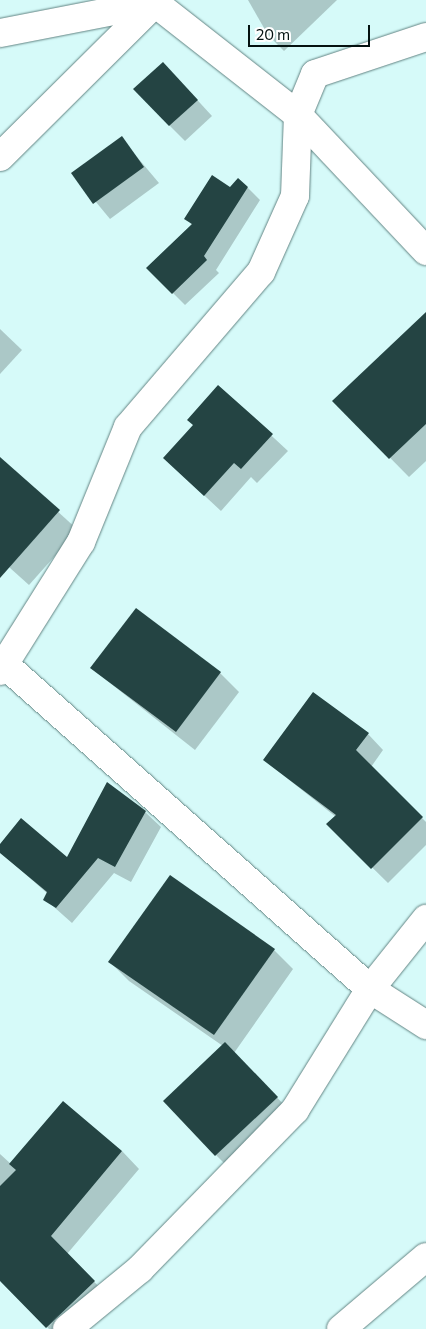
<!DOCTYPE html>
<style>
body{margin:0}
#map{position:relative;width:426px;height:1329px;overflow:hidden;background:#d6faf9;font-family:Commissioner,sans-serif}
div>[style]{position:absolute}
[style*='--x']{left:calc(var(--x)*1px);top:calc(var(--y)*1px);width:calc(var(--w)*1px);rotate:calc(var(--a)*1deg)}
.shadow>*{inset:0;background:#0003}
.building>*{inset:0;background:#244443}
.roads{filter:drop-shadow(0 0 1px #628483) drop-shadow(0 0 1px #628483)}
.minor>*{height:28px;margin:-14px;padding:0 14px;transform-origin:14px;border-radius:14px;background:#fff}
span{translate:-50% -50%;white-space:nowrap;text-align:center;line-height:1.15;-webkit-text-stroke:5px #fff;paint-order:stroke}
.scale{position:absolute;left:248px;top:25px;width:122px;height:22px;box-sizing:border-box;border:2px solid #041110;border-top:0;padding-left:6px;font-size:15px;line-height:18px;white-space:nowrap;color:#041110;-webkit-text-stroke:4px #fff;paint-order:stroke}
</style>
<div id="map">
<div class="shadow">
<div style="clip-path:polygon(248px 0,337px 0,284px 51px,268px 35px)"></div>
<div style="clip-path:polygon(178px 79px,212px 116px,185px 141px,169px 125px)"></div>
<div style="clip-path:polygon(121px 138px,159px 183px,110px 219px,72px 173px)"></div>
<div style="clip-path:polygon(230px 188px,248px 188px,260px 200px,216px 270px,219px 273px,185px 305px,148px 268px,192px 225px,186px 218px)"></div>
<div style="clip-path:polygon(426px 322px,426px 461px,409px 477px,334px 401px)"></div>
<div style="clip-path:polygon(0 329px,22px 350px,0 374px)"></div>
<div style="clip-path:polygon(218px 386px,288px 451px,257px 483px,251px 477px,221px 511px,164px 458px,194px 426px)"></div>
<div style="clip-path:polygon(0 459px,78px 530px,29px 585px,0 559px)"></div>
<div style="clip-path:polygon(91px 668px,220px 673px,239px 692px,195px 750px)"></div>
<div style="clip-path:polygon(368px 734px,383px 750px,371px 767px,426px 822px,426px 845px,388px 883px,328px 824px,336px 817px,264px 760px)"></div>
<div style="clip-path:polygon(145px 812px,161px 827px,131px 882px,114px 873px,72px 923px,45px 899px,48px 894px,0 852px,0 846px,67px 859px)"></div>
<div style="clip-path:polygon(274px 950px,293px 969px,234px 1053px,292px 1113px,231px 1170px,216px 1155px,223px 1046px,129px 981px,110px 962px)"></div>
<div style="clip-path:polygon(122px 1151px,139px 1169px,67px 1254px,111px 1299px,80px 1329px,49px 1329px,0 1279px,0 1154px,11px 1164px)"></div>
</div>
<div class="building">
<div style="clip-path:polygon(163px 62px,198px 100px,169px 126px,133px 89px)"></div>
<div style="clip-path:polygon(122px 136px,144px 167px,93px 204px,71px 173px)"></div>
<div style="clip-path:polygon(212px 175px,230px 187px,238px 178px,248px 187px,204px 256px,207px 260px,172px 294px,146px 268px,192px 224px,184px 219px)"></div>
<div style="clip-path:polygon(426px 312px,426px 424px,389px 459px,332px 401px)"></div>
<div style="clip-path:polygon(218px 385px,273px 434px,241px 469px,234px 463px,204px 496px,163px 458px,193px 425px,187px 420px)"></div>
<div style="clip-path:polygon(0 457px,60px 510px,0 578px)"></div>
<div style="clip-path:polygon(136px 608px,221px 672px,176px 732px,90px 668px)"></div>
<div style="clip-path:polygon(313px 692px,369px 733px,356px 750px,423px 817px,371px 869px,326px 824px,336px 815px,263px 760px)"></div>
<div style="clip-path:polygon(107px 782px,146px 811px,115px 867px,98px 858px,56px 908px,43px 900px,47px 892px,0 853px,0 844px,21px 818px,67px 857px)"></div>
<div style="clip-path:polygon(170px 875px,275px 949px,214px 1035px,108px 962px)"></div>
<div style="clip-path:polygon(225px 1042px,278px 1097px,215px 1156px,163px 1101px)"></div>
<div style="clip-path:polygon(63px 1101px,122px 1151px,51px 1236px,95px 1281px,46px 1328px,0 1281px,0 1186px,16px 1170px,9px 1164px)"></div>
</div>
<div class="roads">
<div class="minor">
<div style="--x:0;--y:33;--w:158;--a:-11"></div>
<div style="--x:155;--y:3;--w:182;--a:38.1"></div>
<div style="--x:298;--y:115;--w:44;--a:-67.5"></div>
<div style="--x:315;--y:74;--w:117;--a:-18.4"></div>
<div style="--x:298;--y:115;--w:187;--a:46.7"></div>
<div style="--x:0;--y:157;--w:218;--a:-44.8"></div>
<div style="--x:4;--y:664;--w:489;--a:41.6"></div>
<div style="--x:370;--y:989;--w:67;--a:32.7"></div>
<div style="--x:0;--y:671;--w:152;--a:-57.9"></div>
<div style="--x:81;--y:542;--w:124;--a:-67.8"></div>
<div style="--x:128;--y:427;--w:204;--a:-49.4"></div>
<div style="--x:261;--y:272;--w:83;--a:-65.9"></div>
<div style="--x:295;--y:196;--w:81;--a:-87.9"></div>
<div style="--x:67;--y:1329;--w:94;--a:-39.4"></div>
<div style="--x:140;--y:1269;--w:222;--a:-45.7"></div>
<div style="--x:295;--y:1110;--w:142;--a:-58.2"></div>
<div style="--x:370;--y:989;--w:90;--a:-51.3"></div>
<div style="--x:341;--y:1329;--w:111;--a:-40.3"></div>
</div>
</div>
<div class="scale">20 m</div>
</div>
